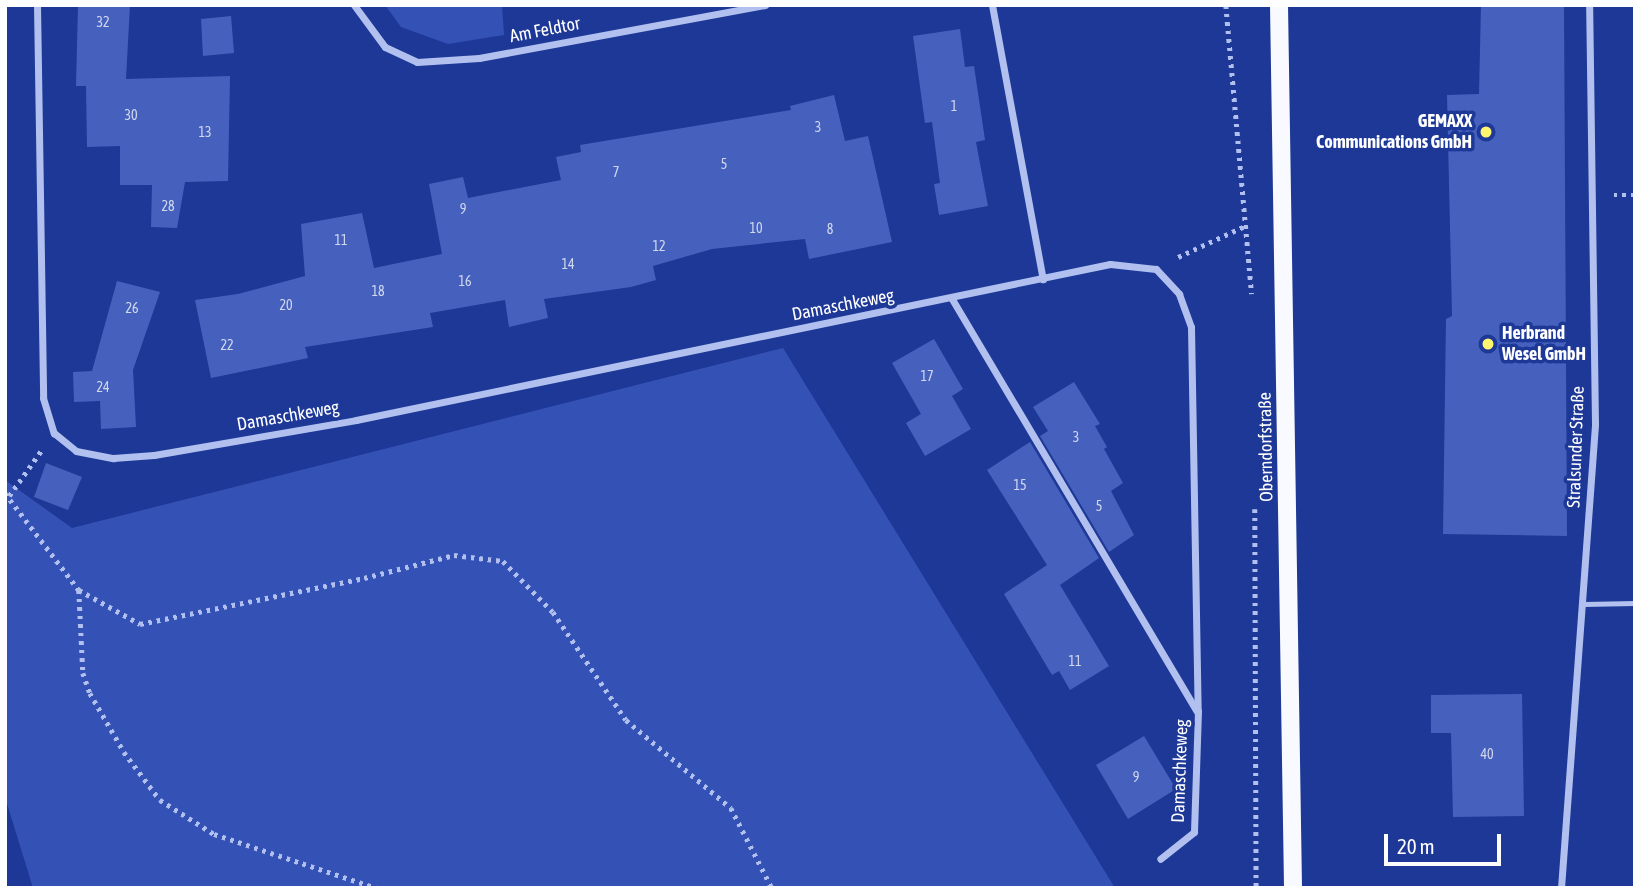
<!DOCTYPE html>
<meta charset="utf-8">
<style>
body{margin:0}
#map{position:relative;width:1640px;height:893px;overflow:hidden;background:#1d3896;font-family:"Asap Condensed",sans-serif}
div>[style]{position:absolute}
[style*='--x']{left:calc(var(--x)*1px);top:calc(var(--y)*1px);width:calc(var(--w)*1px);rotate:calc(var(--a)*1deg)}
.green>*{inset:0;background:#3452b5}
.building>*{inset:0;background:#4661bd}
.path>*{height:4.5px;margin-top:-2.25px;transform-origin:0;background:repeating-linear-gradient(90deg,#b1c0ef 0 3.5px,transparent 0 8.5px)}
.service>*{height:5px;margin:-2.5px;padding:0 2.5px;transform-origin:2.5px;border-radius:2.5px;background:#b1c0ef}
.minor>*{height:7px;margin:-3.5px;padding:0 3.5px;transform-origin:3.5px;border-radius:3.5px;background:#b1c0ef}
.primary>*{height:18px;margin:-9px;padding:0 9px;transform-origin:9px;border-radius:9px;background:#f9faff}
.dots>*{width:19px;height:19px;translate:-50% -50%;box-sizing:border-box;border:4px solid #1d3896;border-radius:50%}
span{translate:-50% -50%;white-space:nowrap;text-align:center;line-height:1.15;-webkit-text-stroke:7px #1d3896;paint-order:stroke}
.number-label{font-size:14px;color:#d1d8ee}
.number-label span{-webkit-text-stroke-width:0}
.street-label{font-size:18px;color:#fff}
.poi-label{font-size:18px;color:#fff;font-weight:700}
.right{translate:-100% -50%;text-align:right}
.left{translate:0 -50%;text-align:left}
.frame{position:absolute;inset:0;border:7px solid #fff;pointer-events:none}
.scale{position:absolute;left:1384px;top:834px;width:117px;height:32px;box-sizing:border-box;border:4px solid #fff;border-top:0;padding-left:9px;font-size:21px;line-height:24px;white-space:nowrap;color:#fff;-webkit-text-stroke:5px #1d3896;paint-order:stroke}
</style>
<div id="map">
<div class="green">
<div style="clip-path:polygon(385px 5px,502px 5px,504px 35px,448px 44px,401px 27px)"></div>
<div style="clip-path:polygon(783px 348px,1115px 888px,33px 888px,5px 797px,5px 480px,72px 528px)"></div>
</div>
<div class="building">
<div style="clip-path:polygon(78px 5px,130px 5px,126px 79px,230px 76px,228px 181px,185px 182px,177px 228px,151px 227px,152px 185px,120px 185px,120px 146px,87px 147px,86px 86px,76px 86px)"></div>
<div style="clip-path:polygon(1481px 5px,1564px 5px,1567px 536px,1443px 534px,1446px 319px,1452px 316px,1447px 95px,1479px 94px)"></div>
<div style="clip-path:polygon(231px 16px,234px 53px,203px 56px,201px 19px)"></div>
<div style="clip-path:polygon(960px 29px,965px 67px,974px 66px,985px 140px,976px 142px,988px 206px,939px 215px,934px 184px,940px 183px,932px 122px,925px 123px,913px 36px)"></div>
<div style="clip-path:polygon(834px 95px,845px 141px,868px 136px,892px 242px,809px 259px,805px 239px,712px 249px,653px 266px,656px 280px,631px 287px,544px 299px,548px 318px,509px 327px,505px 300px,430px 313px,433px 327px,305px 347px,308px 358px,211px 378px,195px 300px,238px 294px,305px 276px,301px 224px,362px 213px,374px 268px,442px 254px,429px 184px,463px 177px,468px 198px,561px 180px,556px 157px,581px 152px,580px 145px,791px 110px,790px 106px)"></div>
<div style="clip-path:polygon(117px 281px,160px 292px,133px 370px,136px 427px,101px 429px,100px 401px,74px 402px,73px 372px,92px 371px)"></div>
<div style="clip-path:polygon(934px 339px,963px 389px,952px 396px,971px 429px,925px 456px,906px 423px,921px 414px,892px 363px)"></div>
<div style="clip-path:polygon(1074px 382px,1100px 424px,1095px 426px,1107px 447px,1104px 449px,1123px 483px,1111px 491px,1134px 535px,1109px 552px,1040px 436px,1048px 431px,1033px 407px)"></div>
<div style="clip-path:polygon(1030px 442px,1099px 558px,1060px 585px,1109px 666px,1070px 690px,1059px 671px,1052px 675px,1004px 594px,1047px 565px,987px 470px)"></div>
<div style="clip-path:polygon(46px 463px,82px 477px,68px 510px,34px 497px)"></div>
<div style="clip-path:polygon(1522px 694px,1524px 816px,1453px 817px,1451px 733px,1431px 733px,1431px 695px)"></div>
<div style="clip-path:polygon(1144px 736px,1176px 789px,1128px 819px,1096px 765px)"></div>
</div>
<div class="path">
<div style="--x:1226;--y:5;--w:290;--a:84.9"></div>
<div style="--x:1614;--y:195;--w:21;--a:0"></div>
<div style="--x:1178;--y:257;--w:72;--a:-24.8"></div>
<div style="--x:5;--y:493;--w:122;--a:52.7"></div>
<div style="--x:79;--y:590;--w:70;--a:29.1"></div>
<div style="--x:140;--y:624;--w:229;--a:-11.6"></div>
<div style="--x:364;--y:578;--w:93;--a:-14.3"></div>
<div style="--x:454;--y:555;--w:49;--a:7"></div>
<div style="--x:503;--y:561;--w:71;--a:45.6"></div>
<div style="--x:553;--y:612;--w:130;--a:55.9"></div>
<div style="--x:626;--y:720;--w:137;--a:40"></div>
<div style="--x:731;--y:808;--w:90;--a:62.9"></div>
<div style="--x:9;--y:496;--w:55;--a:-54.6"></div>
<div style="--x:1255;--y:509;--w:379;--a:89.8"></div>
<div style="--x:79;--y:590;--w:83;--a:87.2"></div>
<div style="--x:83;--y:673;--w:21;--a:71"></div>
<div style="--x:90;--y:693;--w:68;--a:60"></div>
<div style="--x:124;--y:752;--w:60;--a:53.1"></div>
<div style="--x:160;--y:800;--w:64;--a:32.2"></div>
<div style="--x:214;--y:834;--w:171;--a:18.4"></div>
</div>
<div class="service">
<div style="--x:1584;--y:604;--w:51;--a:-1.1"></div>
</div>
<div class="minor">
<div style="--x:37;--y:5;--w:393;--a:89.1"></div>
<div style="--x:43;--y:398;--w:37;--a:73"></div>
<div style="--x:54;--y:433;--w:28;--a:39"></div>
<div style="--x:76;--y:451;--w:38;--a:11"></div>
<div style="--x:113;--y:458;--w:41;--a:-4.2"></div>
<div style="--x:154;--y:455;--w:205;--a:-9.8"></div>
<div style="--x:356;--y:420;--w:770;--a:-11.69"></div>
<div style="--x:1110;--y:264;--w:46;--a:6.2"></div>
<div style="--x:1156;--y:269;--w:34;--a:47"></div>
<div style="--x:1179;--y:294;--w:35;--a:70"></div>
<div style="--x:1191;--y:327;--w:384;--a:89"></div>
<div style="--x:1198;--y:711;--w:121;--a:91.9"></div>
<div style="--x:1194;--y:832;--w:43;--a:141.5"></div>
<div style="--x:354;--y:5;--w:52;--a:53.6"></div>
<div style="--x:385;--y:47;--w:35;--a:25"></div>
<div style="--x:417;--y:62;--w:62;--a:-3.7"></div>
<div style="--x:479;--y:58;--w:291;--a:-10.5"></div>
<div style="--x:992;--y:5;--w:279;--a:79.5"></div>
<div style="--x:952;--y:299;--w:479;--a:59.3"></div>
<div style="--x:1561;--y:888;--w:465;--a:-85.8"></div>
<div style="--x:1595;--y:424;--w:419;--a:-90.8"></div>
</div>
<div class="primary">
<div style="--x:1279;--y:5;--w:883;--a:89.09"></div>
</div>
<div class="dots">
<div style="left:1486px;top:132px;background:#fef470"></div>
<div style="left:1488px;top:344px;background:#fef470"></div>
</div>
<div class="number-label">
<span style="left:103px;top:22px">32</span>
<span style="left:954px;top:106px">1</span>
<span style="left:131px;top:115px">30</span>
<span style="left:818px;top:127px">3</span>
<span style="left:205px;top:132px">13</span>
<span style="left:724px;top:164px">5</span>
<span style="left:616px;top:172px">7</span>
<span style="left:168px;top:206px">28</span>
<span style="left:463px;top:209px">9</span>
<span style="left:756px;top:228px">10</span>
<span style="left:830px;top:229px">8</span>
<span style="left:341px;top:240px">11</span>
<span style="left:659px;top:246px">12</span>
<span style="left:568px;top:264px">14</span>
<span style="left:465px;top:281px">16</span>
<span style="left:378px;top:291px">18</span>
<span style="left:286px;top:305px">20</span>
<span style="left:132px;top:308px">26</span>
<span style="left:227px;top:345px">22</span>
<span style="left:927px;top:376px">17</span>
<span style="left:103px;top:387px">24</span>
<span style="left:1076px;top:437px">3</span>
<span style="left:1020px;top:485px">15</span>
<span style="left:1099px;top:506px">5</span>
<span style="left:1075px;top:661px">11</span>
<span style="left:1487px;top:754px">40</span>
<span style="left:1136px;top:777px">9</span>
</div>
<div class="street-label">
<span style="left:545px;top:30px;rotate:-11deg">Am Feldtor</span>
<span style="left:843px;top:305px;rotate:-11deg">Damaschkeweg</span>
<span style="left:288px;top:416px;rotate:-10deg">Damaschkeweg</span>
<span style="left:1266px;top:447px;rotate:-91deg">Oberndorfstraße</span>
<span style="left:1576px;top:447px;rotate:-88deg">Stralsunder Straße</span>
<span style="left:1180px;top:771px;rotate:-88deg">Damaschkeweg</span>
</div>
<div class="poi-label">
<span class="right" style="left:1472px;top:132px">GEMAXX<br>Communications GmbH</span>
<span class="left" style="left:1502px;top:344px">Herbrand<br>Wesel GmbH</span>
</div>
<div class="frame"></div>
<div class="scale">20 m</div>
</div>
